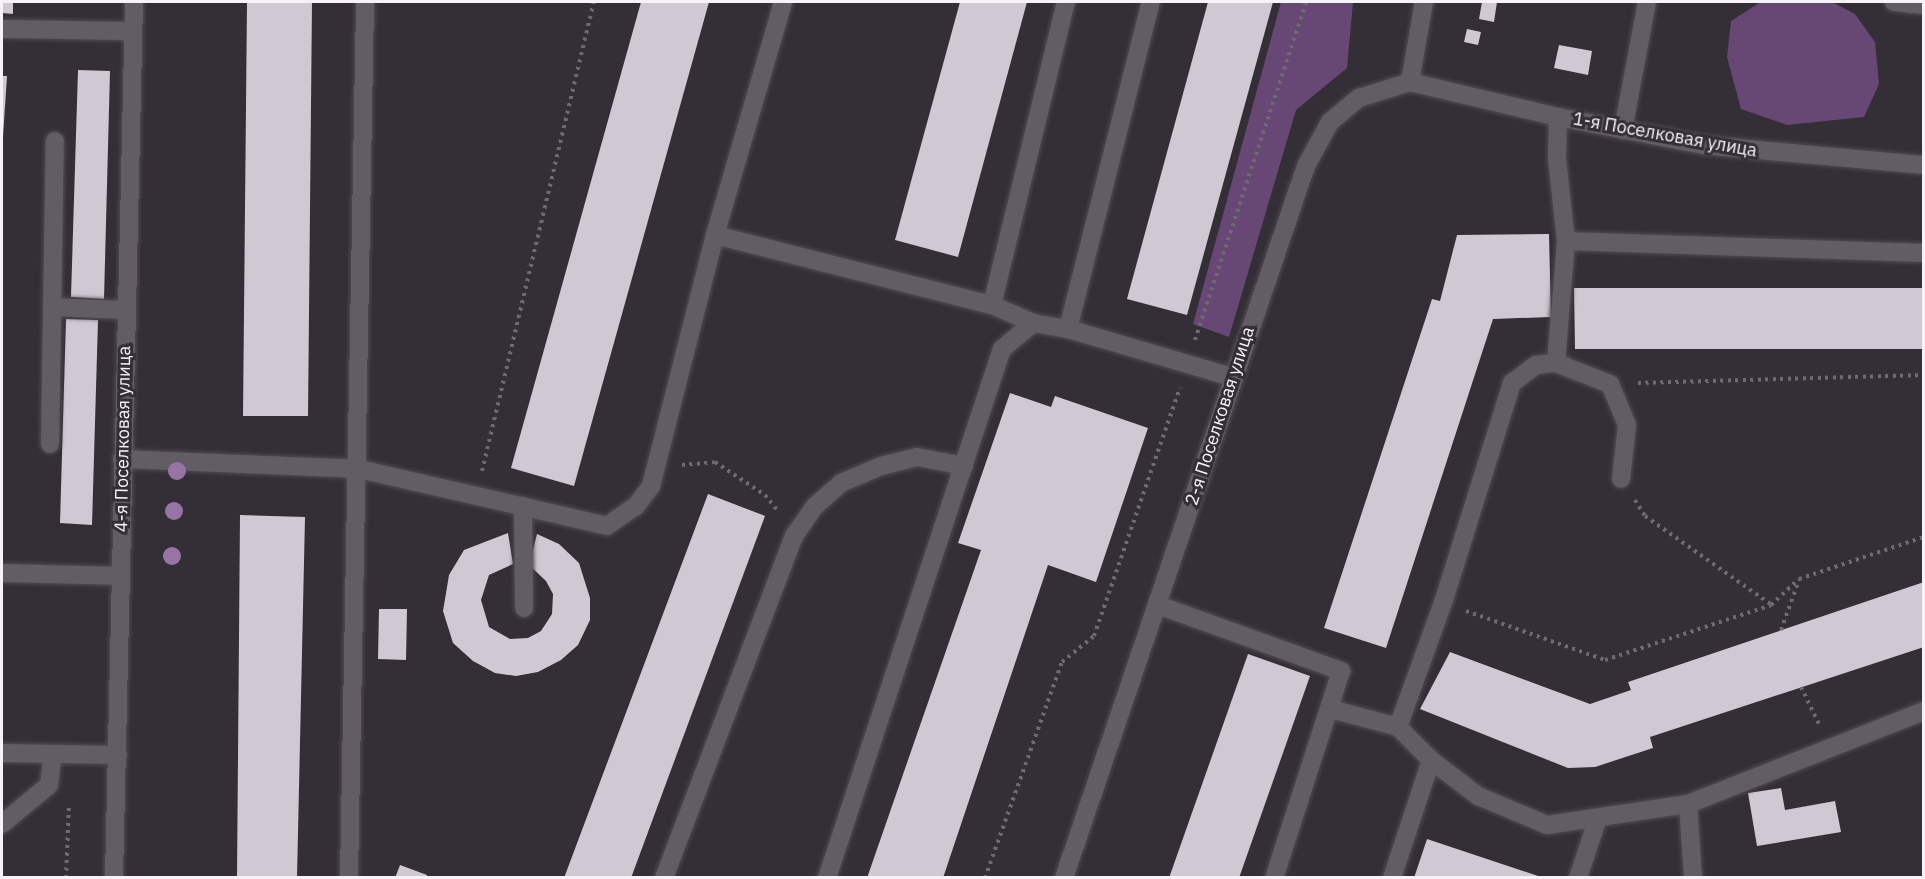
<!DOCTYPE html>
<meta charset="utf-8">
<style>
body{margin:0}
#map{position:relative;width:1925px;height:879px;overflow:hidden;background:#342e36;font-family:"IBM Plex Sans",sans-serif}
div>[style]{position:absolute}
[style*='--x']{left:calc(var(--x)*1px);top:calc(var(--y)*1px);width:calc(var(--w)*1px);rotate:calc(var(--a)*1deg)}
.green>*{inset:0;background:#674774}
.building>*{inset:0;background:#d0c9d3}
.path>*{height:4px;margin-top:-2px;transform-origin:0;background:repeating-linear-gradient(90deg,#6f6a71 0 3px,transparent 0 7.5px)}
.roads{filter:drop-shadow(0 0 2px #504b52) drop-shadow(0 0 2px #504b52)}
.minor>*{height:18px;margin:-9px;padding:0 9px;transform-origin:9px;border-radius:9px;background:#625c65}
.trees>*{width:18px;height:18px;margin:-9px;border-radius:50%;background:#9675a4}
span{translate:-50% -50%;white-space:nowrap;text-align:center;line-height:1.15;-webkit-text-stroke:6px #342e36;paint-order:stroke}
.street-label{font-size:18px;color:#f6f2f7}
.frame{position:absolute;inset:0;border:3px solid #f6f2f7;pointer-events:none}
</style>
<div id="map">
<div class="green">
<div style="clip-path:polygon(1281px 2px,1353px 2px,1347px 68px,1296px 110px,1229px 337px,1193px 324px)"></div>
<div style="clip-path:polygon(1832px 2px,1855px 14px,1875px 42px,1879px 84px,1864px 117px,1787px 125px,1741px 109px,1727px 57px,1731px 21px,1759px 3px)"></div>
</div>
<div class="building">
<div style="clip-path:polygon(2px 2px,13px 2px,13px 14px,2px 13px)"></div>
<div style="clip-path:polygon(247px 2px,312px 2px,308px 416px,243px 416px)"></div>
<div style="clip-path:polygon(641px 2px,709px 2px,574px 486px,511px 468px)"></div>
<div style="clip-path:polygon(960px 2px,1027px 2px,958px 257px,895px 240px)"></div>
<div style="clip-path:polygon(1208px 2px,1273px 2px,1187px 315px,1127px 299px)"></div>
<div style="clip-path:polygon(1482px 2px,1497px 2px,1494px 22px,1479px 19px)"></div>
<div style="clip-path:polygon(1467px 29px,1481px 32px,1478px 45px,1464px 42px)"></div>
<div style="clip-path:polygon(1559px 45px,1592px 51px,1588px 75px,1554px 68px)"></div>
<div style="clip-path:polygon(78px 70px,110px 71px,104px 299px,71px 297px)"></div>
<div style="clip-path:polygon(2px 76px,7px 76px,3px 137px,2px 137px)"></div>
<div style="clip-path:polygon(1549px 234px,1551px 317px,1493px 319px,1386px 648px,1324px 628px,1432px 299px,1440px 301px,1457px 235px)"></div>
<div style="clip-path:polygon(1574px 288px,1924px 288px,1924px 349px,1575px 349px)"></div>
<div style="clip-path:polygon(66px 319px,98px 320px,92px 525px,60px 523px)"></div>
<div style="clip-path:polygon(1010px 393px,1051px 407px,1055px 396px,1148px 428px,1096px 582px,1048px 565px,943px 878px,867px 878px,981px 550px,958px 543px)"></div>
<div style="clip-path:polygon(708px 494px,765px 516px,631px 878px,564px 878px)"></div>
<div style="clip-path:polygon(240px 515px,305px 517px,297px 878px,237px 878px)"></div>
<div style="clip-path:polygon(508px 533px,513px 564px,489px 575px,481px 600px,489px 627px,510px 639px,528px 638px,541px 631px,552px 614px,553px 594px,546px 581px,529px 565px,537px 534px,559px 544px,579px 563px,590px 598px,590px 620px,578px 645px,561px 660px,538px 672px,516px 676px,495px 673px,473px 661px,453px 643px,443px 611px,449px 575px,464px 550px)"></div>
<div style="clip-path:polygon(1924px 582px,1924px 647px,1650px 737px,1653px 748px,1595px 767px,1568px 768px,1420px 709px,1450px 652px,1590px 704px,1631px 690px,1628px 682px)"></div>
<div style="clip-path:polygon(379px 609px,407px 609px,406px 660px,378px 659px)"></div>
<div style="clip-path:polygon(1248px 654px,1310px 676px,1239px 878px,1169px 878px)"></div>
<div style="clip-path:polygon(1781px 788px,1785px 810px,1835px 801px,1841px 832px,1757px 846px,1748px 793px)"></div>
<div style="clip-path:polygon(1427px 839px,1541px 877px,1541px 878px,1414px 878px)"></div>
<div style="clip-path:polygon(400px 865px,427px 875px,426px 878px,395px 878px)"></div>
</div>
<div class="path">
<div style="--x:1195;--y:340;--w:356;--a:-71.8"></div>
<div style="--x:1638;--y:383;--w:286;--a:-1.6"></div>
<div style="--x:682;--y:465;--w:33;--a:-5"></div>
<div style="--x:715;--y:462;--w:60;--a:33.4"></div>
<div style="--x:765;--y:495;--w:22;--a:51"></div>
<div style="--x:482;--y:471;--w:482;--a:-76.6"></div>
<div style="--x:1635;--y:500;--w:19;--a:58"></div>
<div style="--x:1645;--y:516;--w:153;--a:35.1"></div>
<div style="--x:1466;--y:611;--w:147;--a:19.4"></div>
<div style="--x:1605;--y:660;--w:175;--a:-18.3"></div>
<div style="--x:1771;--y:605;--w:38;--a:-43"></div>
<div style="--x:1799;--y:579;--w:132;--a:-18.6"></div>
<div style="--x:1781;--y:630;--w:53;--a:-70.2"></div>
<div style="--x:1801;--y:687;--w:41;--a:64.1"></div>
<div style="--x:66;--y:878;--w:75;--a:-87.7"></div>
<div style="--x:985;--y:878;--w:229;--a:-70.4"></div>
<div style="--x:1062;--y:662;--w:41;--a:-39.1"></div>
<div style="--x:1094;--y:636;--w:263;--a:-70.9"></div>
</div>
<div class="roads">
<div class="minor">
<div style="--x:1894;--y:2;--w:30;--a:6"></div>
<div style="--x:2;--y:29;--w:130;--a:0.9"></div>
<div style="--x:1410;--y:82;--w:152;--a:13.3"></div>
<div style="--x:1558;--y:117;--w:149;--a:10.9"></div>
<div style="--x:1704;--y:145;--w:221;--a:5.2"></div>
<div style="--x:1410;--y:82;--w:81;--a:-80.1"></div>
<div style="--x:1623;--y:130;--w:130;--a:-79.4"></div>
<div style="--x:715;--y:235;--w:286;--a:14.2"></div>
<div style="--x:992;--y:305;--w:45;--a:23.7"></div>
<div style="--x:1033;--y:323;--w:36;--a:10"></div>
<div style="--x:1068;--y:329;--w:171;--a:16.3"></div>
<div style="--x:1566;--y:241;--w:358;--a:1.9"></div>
<div style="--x:992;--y:305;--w:312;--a:-76.3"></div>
<div style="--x:52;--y:307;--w:73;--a:2.4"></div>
<div style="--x:1068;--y:329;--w:337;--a:-75.8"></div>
<div style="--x:1556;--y:363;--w:122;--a:-85.3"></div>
<div style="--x:1566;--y:241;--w:83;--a:-96.2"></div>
<div style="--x:1557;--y:158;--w:41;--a:-88.6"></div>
<div style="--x:50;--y:444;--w:303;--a:-89.1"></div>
<div style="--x:122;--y:459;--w:237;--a:2.4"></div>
<div style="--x:359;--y:469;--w:254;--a:12.9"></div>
<div style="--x:607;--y:526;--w:35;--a:-35"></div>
<div style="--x:636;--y:506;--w:25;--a:-53"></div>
<div style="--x:651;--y:486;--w:259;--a:-75.7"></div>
<div style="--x:715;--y:235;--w:243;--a:-73.7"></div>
<div style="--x:523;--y:506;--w:102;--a:89.4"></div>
<div style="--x:2;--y:573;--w:119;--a:1.4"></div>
<div style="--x:1158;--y:605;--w:195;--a:19.8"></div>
<div style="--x:1341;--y:671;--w:218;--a:107.9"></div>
<div style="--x:1331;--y:709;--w:69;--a:15"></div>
<div style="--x:1398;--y:727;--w:47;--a:45"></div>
<div style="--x:1431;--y:760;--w:59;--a:37.5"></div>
<div style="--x:1478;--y:796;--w:75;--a:22.8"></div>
<div style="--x:1547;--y:825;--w:143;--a:-8.5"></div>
<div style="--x:1688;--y:804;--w:254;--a:-21.5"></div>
<div style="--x:1398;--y:727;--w:132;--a:-70.1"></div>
<div style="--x:1443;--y:603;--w:231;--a:-72.6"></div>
<div style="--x:1512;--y:383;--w:30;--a:-37"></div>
<div style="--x:1536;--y:365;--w:20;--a:-6"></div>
<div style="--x:1556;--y:363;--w:58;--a:21.3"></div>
<div style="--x:1610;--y:384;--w:44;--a:67.5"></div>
<div style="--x:1627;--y:425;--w:54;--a:96.3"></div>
<div style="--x:2;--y:753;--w:116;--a:1"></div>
<div style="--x:1688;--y:804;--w:74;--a:86.1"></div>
<div style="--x:2;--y:824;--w:61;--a:-39.7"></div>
<div style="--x:49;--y:785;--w:31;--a:-83"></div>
<div style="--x:114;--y:878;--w:876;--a:-88.69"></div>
<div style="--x:349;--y:878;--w:876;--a:-88.95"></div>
<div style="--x:664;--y:878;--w:366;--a:-69.2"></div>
<div style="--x:794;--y:536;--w:37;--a:-55"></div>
<div style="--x:815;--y:506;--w:35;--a:-41"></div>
<div style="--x:841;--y:483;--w:43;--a:-23"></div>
<div style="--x:881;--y:466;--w:37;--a:-14"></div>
<div style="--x:917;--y:457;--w:48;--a:10.8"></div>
<div style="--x:827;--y:878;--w:557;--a:-71.7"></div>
<div style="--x:1002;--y:349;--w:40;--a:-40"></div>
<div style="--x:1064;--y:878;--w:752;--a:-71.23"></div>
<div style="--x:1306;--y:166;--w:50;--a:-61.4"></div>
<div style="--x:1330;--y:122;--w:38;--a:-40"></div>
<div style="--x:1359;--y:98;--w:53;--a:-17.4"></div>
<div style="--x:1392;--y:878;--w:124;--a:-71.7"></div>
<div style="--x:1578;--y:878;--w:63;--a:-71.6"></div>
</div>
</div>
<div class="trees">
<div style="left:177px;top:471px"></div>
<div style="left:174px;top:511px"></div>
<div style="left:172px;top:556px"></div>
</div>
<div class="street-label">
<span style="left:1665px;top:135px;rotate:10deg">1-я Поселковая улица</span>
<span style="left:1220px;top:416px;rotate:-72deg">2-я Поселковая улица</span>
<span style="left:123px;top:439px;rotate:-89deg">4-я Поселковая улица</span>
</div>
<div class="frame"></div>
</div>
